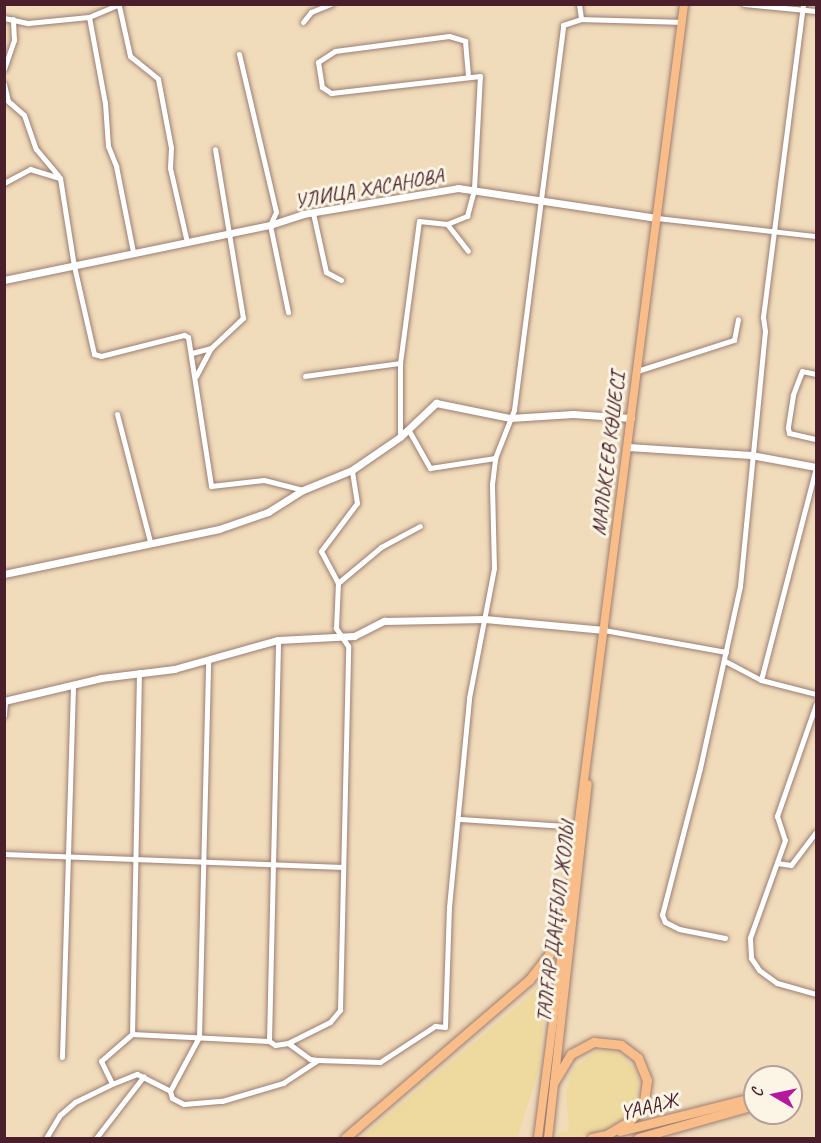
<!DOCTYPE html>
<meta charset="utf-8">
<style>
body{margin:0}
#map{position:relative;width:821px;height:1143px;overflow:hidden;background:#f0dbba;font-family:Caveat,sans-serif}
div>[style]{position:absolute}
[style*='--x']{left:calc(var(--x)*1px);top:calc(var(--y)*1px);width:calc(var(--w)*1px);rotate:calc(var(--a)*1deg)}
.sand>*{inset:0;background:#eeda9e}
.roads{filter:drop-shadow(0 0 2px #9d7d72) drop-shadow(0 0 2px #9d7d72)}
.minor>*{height:5px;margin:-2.5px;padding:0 2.5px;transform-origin:2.5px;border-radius:2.5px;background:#fff}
.tertiary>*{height:7px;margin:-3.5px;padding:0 3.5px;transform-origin:3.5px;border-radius:3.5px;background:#fff}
.primary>*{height:8px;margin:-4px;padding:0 4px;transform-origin:4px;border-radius:4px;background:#f8bd88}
.trunk>*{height:8px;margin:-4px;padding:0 4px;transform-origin:4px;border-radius:4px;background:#f8bd88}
.motorway>*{height:9px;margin:-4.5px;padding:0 4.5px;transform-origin:4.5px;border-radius:4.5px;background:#f8bd88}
span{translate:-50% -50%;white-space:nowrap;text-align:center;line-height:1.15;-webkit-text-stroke:6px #fcf5e5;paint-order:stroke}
.street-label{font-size:21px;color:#4a1f2b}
.frame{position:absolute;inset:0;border:6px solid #4a1f2b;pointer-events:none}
.north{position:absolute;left:743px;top:1065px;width:60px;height:60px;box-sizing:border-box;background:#fcf5e5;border:2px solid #b59f9b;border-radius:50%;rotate:279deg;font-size:16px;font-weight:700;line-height:24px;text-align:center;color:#4a1f2b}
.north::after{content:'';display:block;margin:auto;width:21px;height:27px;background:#b5179e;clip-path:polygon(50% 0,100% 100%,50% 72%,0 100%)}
</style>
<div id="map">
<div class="sand">
<div style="clip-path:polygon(548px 966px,539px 1069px,517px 1138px,361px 1138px,518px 1006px,535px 990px)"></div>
<div style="clip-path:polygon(607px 1050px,617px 1052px,636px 1070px,639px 1082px,636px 1104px,625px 1117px,605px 1130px,577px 1138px,557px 1138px,558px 1133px,569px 1131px,566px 1092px,573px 1069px,596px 1051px)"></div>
</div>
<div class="roads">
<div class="minor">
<div style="--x:579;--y:4;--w:15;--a:82"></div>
<div style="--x:744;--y:4;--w:72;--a:5.6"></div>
<div style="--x:119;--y:6;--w:51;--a:77.6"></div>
<div style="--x:130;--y:56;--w:36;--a:39"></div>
<div style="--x:158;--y:79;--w:70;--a:79.3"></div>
<div style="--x:171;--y:148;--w:20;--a:93"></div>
<div style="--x:170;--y:168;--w:76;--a:77.1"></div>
<div style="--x:89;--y:17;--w:87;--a:79.5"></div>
<div style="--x:105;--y:103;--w:43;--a:86"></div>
<div style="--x:108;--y:146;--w:22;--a:68"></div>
<div style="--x:116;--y:166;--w:88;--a:78.8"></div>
<div style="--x:4;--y:18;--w:25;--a:12"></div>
<div style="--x:28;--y:23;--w:61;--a:-5.6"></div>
<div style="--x:89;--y:17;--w:34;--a:-23"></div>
<div style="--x:303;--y:22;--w:13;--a:-51"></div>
<div style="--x:311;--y:12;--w:22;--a:-22"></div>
<div style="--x:239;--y:54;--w:162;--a:76.8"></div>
<div style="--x:276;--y:212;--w:14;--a:115"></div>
<div style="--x:270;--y:225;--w:89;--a:78.3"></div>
<div style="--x:4;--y:69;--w:31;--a:-71"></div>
<div style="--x:14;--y:40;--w:21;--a:-93"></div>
<div style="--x:4;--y:84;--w:17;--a:77"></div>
<div style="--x:8;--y:101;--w:21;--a:41"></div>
<div style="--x:24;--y:115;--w:36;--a:71"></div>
<div style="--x:36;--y:149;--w:35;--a:50"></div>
<div style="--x:4;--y:183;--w:30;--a:-28"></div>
<div style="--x:30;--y:169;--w:31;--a:17"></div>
<div style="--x:60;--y:178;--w:89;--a:81"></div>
<div style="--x:74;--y:266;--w:90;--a:77.2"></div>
<div style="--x:94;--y:354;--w:7;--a:16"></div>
<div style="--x:101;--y:356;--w:86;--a:-14.2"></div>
<div style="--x:184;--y:335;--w:4;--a:27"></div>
<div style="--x:188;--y:337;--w:151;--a:81.2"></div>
<div style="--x:211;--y:486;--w:53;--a:-6.5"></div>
<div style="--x:264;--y:480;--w:40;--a:14.4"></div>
<div style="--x:313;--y:213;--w:60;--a:77.6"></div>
<div style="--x:326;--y:272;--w:17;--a:28"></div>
<div style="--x:657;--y:218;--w:160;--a:6.5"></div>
<div style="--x:447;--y:224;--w:34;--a:52"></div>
<div style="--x:192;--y:353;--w:20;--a:-15"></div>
<div style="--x:211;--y:348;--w:44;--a:-43.2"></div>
<div style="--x:243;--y:318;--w:171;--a:-99.4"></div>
<div style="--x:637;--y:371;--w:102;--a:-17.7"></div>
<div style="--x:734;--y:340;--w:21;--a:-79"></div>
<div style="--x:816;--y:374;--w:14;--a:-168"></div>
<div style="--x:802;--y:371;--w:26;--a:111"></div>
<div style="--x:793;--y:395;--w:33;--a:99"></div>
<div style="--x:788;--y:428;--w:5;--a:79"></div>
<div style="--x:789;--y:433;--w:28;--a:13"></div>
<div style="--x:196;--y:376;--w:32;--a:-62"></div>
<div style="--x:305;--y:376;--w:96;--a:-7.8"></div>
<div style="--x:117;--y:414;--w:132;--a:75.5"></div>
<div style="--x:408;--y:429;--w:45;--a:60.6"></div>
<div style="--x:430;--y:468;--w:66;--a:-8.7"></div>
<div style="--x:400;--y:437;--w:74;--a:-90"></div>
<div style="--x:400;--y:363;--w:143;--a:-82.4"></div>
<div style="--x:419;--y:221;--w:28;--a:6"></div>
<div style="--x:447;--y:224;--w:22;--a:-22"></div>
<div style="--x:467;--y:216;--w:28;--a:-75"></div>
<div style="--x:474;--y:189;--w:113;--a:-87"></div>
<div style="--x:480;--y:76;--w:150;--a:173.5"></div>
<div style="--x:331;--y:93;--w:11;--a:-146"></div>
<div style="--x:322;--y:87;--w:25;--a:-99"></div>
<div style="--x:318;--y:62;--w:20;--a:-33"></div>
<div style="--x:335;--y:51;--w:115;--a:-7.5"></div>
<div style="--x:449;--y:36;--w:17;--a:17"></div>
<div style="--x:465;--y:41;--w:36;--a:85"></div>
<div style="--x:338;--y:583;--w:56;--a:-39.9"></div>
<div style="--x:381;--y:547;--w:44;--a:-28.3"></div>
<div style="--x:604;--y:630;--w:124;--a:10.2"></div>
<div style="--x:725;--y:661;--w:41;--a:27.8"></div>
<div style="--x:761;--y:680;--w:57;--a:14.3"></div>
<div style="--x:139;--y:672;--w:362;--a:91.1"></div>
<div style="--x:132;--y:1034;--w:41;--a:138.9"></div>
<div style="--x:101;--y:1061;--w:25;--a:64"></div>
<div style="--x:112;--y:1084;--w:27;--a:-22"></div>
<div style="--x:137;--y:1074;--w:37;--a:27"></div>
<div style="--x:170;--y:1091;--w:61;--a:-61.8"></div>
<div style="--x:199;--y:1037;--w:378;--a:-88.6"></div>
<div style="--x:761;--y:680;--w:220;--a:-75.5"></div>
<div style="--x:816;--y:704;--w:119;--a:109.2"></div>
<div style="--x:777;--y:816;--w:25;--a:72"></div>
<div style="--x:785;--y:840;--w:104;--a:109.7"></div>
<div style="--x:750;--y:938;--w:20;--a:87"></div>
<div style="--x:751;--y:958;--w:14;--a:56"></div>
<div style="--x:759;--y:970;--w:22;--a:36"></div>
<div style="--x:777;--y:983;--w:41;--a:15.8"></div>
<div style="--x:4;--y:715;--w:14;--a:-86"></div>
<div style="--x:459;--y:819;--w:119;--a:3.8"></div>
<div style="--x:4;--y:854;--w:339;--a:2.2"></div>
<div style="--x:777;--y:863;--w:14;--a:8"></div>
<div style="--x:791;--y:865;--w:41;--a:-52.9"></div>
<div style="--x:725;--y:938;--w:47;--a:-168.9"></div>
<div style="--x:679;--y:929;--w:16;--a:-153"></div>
<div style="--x:665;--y:922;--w:8;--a:-113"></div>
<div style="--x:662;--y:915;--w:152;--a:-75.5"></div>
<div style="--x:700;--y:768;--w:186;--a:-77.6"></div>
<div style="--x:740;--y:586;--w:256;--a:-84.4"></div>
<div style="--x:765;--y:331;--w:14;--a:-98"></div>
<div style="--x:763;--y:317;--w:316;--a:-82.7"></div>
<div style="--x:132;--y:1034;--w:137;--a:2.9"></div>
<div style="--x:269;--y:1041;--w:401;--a:-88.7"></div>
<div style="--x:288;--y:1043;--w:47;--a:-26.6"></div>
<div style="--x:330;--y:1022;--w:16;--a:-50"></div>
<div style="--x:340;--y:1010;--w:364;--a:-88.7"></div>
<div style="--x:348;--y:646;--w:22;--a:-124"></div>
<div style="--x:336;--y:628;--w:45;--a:-87.5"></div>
<div style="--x:338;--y:583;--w:36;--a:-118"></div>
<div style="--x:321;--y:551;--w:60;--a:-53.1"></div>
<div style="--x:357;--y:503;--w:33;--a:-99"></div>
<div style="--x:62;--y:1057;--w:373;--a:-88.3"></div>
<div style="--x:318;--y:1060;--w:62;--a:1.8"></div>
<div style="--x:380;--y:1062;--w:66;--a:-33.2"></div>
<div style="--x:435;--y:1026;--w:10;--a:6"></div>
<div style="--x:445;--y:1027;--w:120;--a:-88.1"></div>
<div style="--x:449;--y:907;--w:210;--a:-84.5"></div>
<div style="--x:469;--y:698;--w:132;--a:-79.1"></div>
<div style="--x:494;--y:568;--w:84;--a:-91.4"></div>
<div style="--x:492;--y:484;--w:26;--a:-83"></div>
<div style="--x:495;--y:458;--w:52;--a:-68.4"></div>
<div style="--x:514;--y:410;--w:388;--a:-82.7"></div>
<div style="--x:563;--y:25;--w:19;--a:-18"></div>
<div style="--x:581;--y:19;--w:101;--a:1.7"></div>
<div style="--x:791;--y:1088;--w:3;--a:0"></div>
<div style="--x:170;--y:1091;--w:7;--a:74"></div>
<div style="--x:172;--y:1098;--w:13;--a:27"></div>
<div style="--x:184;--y:1104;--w:38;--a:-5"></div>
<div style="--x:222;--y:1101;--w:64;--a:-16.4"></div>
<div style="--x:283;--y:1083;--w:42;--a:-33.3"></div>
<div style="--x:318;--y:1060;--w:8;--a:-173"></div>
<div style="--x:310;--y:1059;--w:27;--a:-144"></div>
<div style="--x:288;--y:1043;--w:13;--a:171"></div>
<div style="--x:275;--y:1045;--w:7;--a:-146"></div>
<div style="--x:791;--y:1097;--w:5;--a:-11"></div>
<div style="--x:46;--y:1138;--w:27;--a:-59"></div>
<div style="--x:60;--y:1115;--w:20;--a:-41"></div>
<div style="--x:75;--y:1102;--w:41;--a:-25.9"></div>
<div style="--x:96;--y:1138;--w:78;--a:-52.3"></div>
</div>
<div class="tertiary">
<div style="--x:4;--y:280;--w:272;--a:-11.7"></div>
<div style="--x:270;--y:225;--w:35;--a:-18"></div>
<div style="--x:303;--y:214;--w:157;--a:-9.5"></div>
<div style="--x:458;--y:188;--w:201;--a:8.6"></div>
<div style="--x:628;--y:447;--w:123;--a:3.7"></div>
<div style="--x:751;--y:455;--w:66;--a:10.5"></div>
<div style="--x:4;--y:574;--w:220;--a:-11.8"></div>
<div style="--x:219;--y:529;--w:52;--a:-19.1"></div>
<div style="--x:268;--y:512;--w:41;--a:-32.2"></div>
<div style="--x:303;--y:490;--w:53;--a:-22.2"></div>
<div style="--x:352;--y:470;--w:58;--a:-34.5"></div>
<div style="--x:400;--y:437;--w:50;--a:-43.4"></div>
<div style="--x:436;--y:403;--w:76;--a:11.5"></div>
<div style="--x:510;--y:418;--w:63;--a:-3.6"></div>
<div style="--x:573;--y:414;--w:58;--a:3.9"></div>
<div style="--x:4;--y:701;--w:100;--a:-13.3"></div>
<div style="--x:101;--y:678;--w:74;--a:-7"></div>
<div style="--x:174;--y:669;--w:108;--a:-15.6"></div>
<div style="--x:278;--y:640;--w:76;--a:-3"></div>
<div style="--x:354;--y:636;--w:34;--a:-27"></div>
<div style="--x:384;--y:621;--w:101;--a:-1.1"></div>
<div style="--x:485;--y:619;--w:120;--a:5.3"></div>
</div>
<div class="primary">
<div style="--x:538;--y:1138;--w:1143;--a:-82.66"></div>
<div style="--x:548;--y:1138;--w:356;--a:-83.6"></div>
</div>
<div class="trunk">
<div style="--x:592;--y:1138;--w:14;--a:-12"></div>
</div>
<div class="motorway">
<div style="--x:554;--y:1082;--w:33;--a:-59"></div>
<div style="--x:571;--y:1054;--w:26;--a:-28"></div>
<div style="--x:594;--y:1042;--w:27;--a:6"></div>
<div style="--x:621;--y:1045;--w:21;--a:37"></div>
<div style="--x:638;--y:1058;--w:24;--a:68"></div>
<div style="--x:647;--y:1080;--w:28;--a:98"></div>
<div style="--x:643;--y:1108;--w:21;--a:137"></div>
<div style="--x:628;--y:1122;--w:26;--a:149"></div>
<div style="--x:620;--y:1131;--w:139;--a:-14.1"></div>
<div style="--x:345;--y:1138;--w:243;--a:-40.7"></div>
<div style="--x:529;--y:980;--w:33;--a:-52"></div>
<div style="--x:549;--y:954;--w:49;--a:-68.6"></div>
<div style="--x:638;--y:1138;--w:122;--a:-15.8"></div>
</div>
</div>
<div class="street-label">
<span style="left:369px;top:188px;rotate:-10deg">УЛИЦА ХАСАНОВА</span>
<span style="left:608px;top:454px;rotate:-83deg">МАЛЬКЕЕВ КӨШЕСІ</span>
<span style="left:555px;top:922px;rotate:-83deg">ТАЛҒАР ДАҢҒЫЛ ЖОЛЫ</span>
<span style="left:649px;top:1106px;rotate:-14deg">ҮАААЖ</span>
</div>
<div class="frame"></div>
<div class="north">С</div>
</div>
